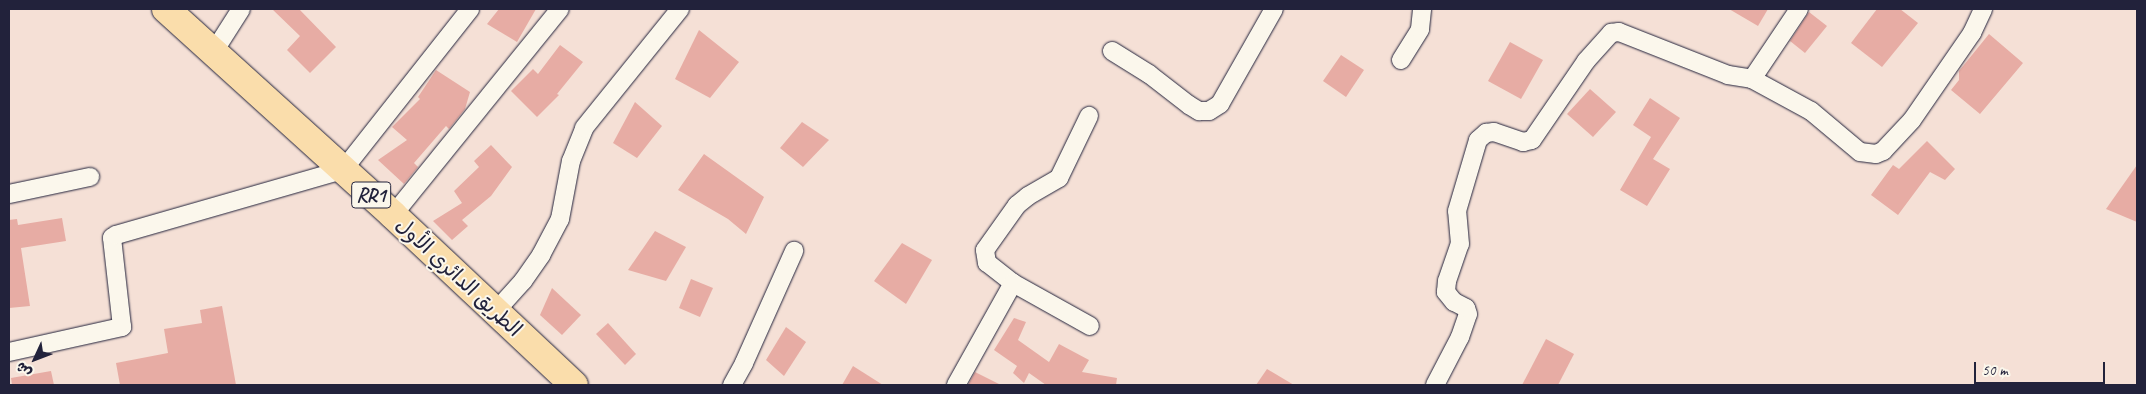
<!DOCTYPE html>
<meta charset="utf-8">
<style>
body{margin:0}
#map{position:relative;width:2146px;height:394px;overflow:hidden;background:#f5e0d6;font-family:Caveat,"Playpen Sans Arabic",sans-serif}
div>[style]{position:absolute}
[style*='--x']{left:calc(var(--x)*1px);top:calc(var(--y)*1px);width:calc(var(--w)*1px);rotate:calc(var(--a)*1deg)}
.building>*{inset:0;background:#e7aca4}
.roads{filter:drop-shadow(0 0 1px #22223b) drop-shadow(0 0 1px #22223b)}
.minor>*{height:18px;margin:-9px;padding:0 9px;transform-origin:9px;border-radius:9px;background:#fbf7ec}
.primary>*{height:28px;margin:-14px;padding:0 14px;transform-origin:14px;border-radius:14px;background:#faddab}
span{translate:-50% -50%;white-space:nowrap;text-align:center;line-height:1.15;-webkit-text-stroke:4px #fbf7ec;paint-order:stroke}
.shield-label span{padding:1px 4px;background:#fbf7ec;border:1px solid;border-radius:4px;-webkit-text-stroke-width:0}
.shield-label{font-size:20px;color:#22223b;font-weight:700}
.street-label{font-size:21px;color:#22223b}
.frame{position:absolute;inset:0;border:10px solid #22223b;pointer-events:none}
.north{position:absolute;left:10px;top:334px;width:50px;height:50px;-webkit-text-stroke:4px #fbf7ec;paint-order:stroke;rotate:227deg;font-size:14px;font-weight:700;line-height:20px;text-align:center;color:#22223b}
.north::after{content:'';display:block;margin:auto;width:18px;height:22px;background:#22223b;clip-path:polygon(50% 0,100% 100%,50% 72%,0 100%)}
.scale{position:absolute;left:1974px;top:362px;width:131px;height:22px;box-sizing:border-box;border:2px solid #22223b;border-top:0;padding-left:6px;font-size:15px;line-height:18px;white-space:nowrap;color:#22223b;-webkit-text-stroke:4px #fbf7ec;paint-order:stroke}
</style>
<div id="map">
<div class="building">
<div style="clip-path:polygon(272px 9px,299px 9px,336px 47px,310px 73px,287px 50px,300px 36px)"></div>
<div style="clip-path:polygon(499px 9px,536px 9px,517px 42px,487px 24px)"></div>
<div style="clip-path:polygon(1729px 9px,1768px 9px,1758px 26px)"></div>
<div style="clip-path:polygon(1877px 9px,1900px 9px,1918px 23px,1882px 67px,1851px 43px)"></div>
<div style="clip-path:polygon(1809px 12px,1827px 26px,1805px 53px,1790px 41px)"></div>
<div style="clip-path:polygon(699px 30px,739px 62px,710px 98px,675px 79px)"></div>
<div style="clip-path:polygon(1989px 34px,2023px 63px,1980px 114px,1951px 90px,1959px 80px,1959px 71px)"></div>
<div style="clip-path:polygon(1510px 42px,1543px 60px,1521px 99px,1488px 81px)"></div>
<div style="clip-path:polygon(560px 45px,583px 62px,557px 94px,559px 95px,537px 117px,511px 91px,533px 69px,538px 74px)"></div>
<div style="clip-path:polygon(1341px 55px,1364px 70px,1346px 97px,1323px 81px)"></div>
<div style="clip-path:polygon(436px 70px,470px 92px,465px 109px,449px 129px,446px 126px,414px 163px,418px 167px,404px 184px,378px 160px,407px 140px,392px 127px,420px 99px,418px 97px)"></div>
<div style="clip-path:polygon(1590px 89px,1616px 112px,1593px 137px,1567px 114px)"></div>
<div style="clip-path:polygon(1650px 98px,1680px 118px,1653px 159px,1670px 169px,1647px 206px,1620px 190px,1651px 137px,1633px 125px)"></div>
<div style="clip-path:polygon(635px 102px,662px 126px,637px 158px,613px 143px)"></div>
<div style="clip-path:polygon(802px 122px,829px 140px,803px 167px,780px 148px)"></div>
<div style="clip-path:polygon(1927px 141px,1955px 169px,1945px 180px,1930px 172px,1898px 215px,1871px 195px,1893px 165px,1899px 169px)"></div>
<div style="clip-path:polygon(491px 145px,512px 167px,491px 196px,462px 220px,468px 226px,452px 240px,433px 221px,462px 203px,454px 191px,479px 167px,474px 161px)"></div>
<div style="clip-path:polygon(704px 154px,764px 197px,746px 234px,728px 219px,678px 190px)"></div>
<div style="clip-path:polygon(2137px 165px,2137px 222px,2106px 209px)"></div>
<div style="clip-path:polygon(62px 218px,66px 241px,21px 248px,30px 306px,9px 308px,9px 220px,17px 219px,18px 225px)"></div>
<div style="clip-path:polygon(655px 231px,686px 247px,666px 281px,628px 270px)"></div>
<div style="clip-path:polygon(902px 243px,932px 260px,906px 304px,874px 281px)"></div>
<div style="clip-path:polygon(691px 279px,713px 288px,700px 317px,679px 308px)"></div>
<div style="clip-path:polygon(552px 288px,581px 315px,562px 335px,540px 315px)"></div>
<div style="clip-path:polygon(222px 306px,236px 385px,120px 385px,116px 363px,168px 353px,164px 329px,202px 323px,200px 310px)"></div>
<div style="clip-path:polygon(1014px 318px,1026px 322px,1018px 340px,1049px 362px,1059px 344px,1089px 360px,1082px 372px,1117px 378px,1116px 385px,1046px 385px,1029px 373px,1024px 383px,1013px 373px,1017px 366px,994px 350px)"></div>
<div style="clip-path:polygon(608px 323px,636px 354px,625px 365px,596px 334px)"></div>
<div style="clip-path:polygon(786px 327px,806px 342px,784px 376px,766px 360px)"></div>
<div style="clip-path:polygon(1546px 339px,1574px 354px,1558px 385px,1522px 385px)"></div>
<div style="clip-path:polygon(853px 366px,883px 385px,842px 385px)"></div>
<div style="clip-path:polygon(1267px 369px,1294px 385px,1256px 385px)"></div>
<div style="clip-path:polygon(51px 371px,54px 385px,12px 385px,11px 378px)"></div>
<div style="clip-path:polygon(975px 372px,1001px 385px,968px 385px)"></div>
</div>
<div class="roads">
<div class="minor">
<div style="--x:1112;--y:51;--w:44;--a:31.9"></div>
<div style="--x:1149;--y:74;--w:51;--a:37.8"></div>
<div style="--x:1189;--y:105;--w:12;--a:31"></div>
<div style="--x:1199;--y:111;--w:10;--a:0"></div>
<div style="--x:1209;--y:111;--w:13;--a:-32"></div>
<div style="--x:1220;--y:104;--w:109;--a:-60.4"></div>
<div style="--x:213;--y:53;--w:52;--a:-57.5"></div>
<div style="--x:1401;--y:60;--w:36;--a:-58"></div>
<div style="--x:1420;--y:29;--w:20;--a:-84"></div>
<div style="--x:1752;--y:79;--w:67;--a:28.5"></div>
<div style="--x:1811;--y:111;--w:64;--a:39.9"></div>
<div style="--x:1860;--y:152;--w:16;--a:7"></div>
<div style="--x:1876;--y:154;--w:8;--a:-23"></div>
<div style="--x:1883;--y:151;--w:42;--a:-46.9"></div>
<div style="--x:1912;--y:120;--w:106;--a:-55.4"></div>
<div style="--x:1972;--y:33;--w:26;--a:-65"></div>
<div style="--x:9;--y:194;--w:83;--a:-11.9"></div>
<div style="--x:393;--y:215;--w:265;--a:-51"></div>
<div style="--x:1013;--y:283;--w:33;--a:-142"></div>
<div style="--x:987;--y:263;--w:13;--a:-99"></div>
<div style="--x:985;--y:250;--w:55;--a:-54.6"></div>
<div style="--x:1017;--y:205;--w:14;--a:-39"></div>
<div style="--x:1028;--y:196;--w:36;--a:-30"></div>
<div style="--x:1059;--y:178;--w:69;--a:-64.2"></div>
<div style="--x:495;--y:312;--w:42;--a:-47.9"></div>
<div style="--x:523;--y:281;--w:32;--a:-55"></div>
<div style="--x:541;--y:255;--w:41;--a:-62.2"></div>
<div style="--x:560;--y:219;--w:59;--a:-79.3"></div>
<div style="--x:571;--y:161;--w:35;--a:-68"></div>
<div style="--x:584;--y:128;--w:153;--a:-51.1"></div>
<div style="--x:9;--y:352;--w:116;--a:-12.5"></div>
<div style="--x:122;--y:327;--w:90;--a:-96.4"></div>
<div style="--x:112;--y:238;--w:5;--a:-37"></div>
<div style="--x:116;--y:235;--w:236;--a:-16"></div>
<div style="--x:343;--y:170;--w:205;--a:-51.7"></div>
<div style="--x:732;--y:385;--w:25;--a:-61"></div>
<div style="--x:744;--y:363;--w:123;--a:-65.9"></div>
<div style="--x:956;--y:385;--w:117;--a:-60.8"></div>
<div style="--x:1013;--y:283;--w:88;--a:29.2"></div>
<div style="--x:1435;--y:385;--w:54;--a:-62.5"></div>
<div style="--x:1460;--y:337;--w:24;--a:-71"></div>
<div style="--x:1468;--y:314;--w:6;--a:-108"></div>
<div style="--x:1466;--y:308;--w:13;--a:-153"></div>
<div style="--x:1454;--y:302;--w:13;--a:-129"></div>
<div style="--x:1446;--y:292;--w:11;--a:-85"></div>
<div style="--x:1447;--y:281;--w:39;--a:-71"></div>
<div style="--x:1460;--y:244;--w:33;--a:-95"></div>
<div style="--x:1457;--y:211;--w:74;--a:-73.5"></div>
<div style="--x:1478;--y:140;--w:11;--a:-41"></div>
<div style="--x:1486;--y:133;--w:8;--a:-7"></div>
<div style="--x:1494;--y:132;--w:31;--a:19"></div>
<div style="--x:1523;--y:142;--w:9;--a:-13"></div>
<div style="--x:1532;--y:140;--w:96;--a:-55.6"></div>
<div style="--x:1586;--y:61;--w:38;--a:-48"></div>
<div style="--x:1611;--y:33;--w:8;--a:-7"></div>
<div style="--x:1619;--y:32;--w:117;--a:21.5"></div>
<div style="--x:1728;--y:75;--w:24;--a:9"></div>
<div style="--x:1752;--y:79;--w:84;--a:-56.1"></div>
</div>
<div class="primary">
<div style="--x:166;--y:9;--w:307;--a:42.2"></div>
<div style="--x:393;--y:215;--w:248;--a:43.2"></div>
</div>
</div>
<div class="shield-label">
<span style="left:371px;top:195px">RR1</span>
</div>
<div class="street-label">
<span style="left:459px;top:277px;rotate:43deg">الطريق الدائري الأول</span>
</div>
<div class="frame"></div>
<div class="north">ش</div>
<div class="scale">50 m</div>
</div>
